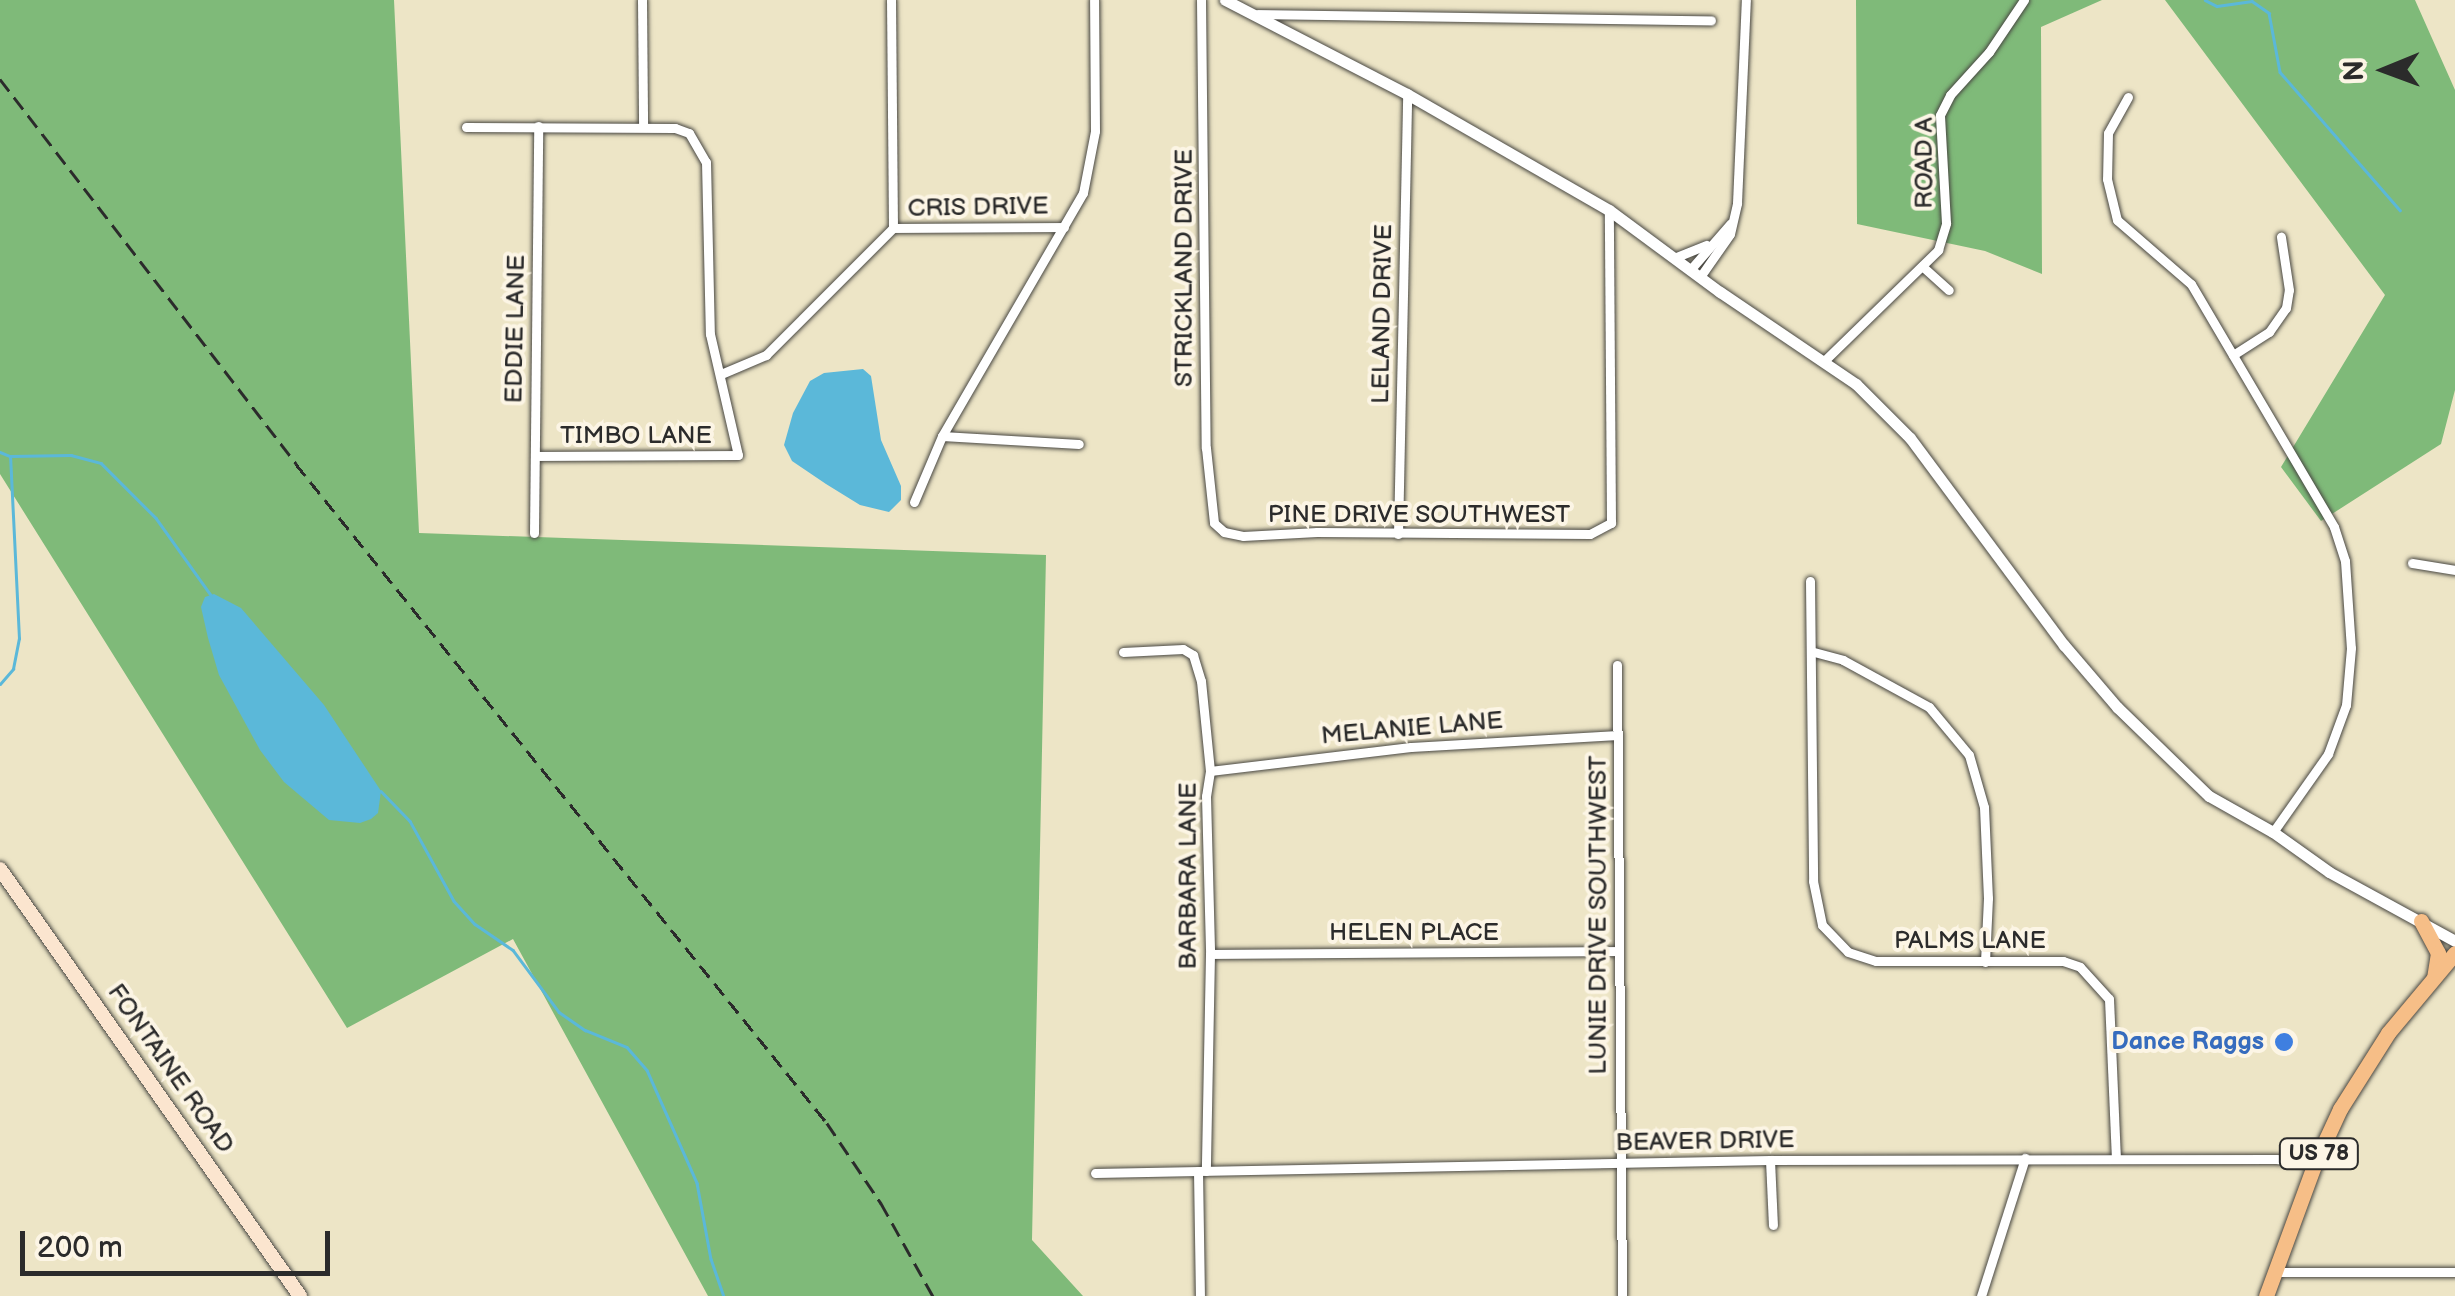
<!DOCTYPE html>
<style>
body{margin:0}
#map{position:relative;width:2455px;height:1296px;overflow:hidden;background:#ede5c6;font-family:"Balsamiq Sans",sans-serif}
div>[style]{position:absolute}
[style*='--x']{left:calc(var(--x)*1px);top:calc(var(--y)*1px);width:calc(var(--w)*1px);rotate:calc(var(--a)*1deg)}
.forest>*{inset:0;background:#7fba79}
.water>*{inset:0;background:#5bb8d9}
.stream>*{height:2.5px;margin:-1.25px;padding:0 1.25px;transform-origin:1.25px;border-radius:1.25px;background:#5bb8d9}
.roads{filter:drop-shadow(0 0 2px #484742) drop-shadow(0 0 2px #484742)}
.minor>*{height:9px;margin:-4.5px;padding:0 4.5px;transform-origin:4.5px;border-radius:4.5px;background:#fff}
.tertiary>*{height:11px;margin:-5.5px;padding:0 5.5px;transform-origin:5.5px;border-radius:5.5px;background:#fff}
.secondary>*{height:14px;margin:-7px;padding:0 7px;transform-origin:7px;border-radius:7px;background:#fbe5cf}
.primary>*{height:15px;margin:-7.5px;padding:0 7.5px;transform-origin:7.5px;border-radius:7.5px;background:#f6be87}
.rail>*{height:2.5px;margin-top:-1.25px;transform-origin:0;background:repeating-linear-gradient(90deg,#2b2b2b 0 15px,transparent 0 23px)}
.dots>*{width:28px;height:28px;translate:-50% -50%;box-sizing:border-box;border:5px solid #fcf5e5;border-radius:50%}
span{translate:-50% -50%;white-space:nowrap;text-align:center;line-height:1.15;-webkit-text-stroke:8px #fcf5e5;paint-order:stroke}
.shield-label span{padding:2px 8px;background:#fcf5e5;border:2px solid;border-radius:8px;-webkit-text-stroke-width:0}
.shield-label{font-size:22px;color:#2b2b2b;font-weight:700}
.street-label{font-size:25px;color:#2b2b2b}
.shop-label{font-size:25px;color:#366cbe;font-weight:700}
.right{translate:-100% -50%;text-align:right}
.north{position:absolute;left:2335px;top:20px;width:100px;height:100px;-webkit-text-stroke:8px #fcf5e5;paint-order:stroke;rotate:269deg;font-size:28px;font-weight:700;line-height:40px;text-align:center;color:#2b2b2b}
.north::after{content:'';display:block;margin:auto;width:35px;height:45px;background:#2b2b2b;clip-path:polygon(50% 0,100% 100%,50% 72%,0 100%)}
.scale{position:absolute;left:20px;top:1231px;width:310px;height:45px;box-sizing:border-box;border:5px solid #2b2b2b;border-top:0;padding-left:12px;font-size:30px;line-height:35px;white-space:nowrap;color:#2b2b2b;-webkit-text-stroke:8px #fcf5e5;paint-order:stroke}
</style>
<div id="map">
<div class="forest">
<div style="clip-path:polygon(0 0,394px 0,419px 533px,1046px 555px,1032px 1240px,1083px 1296px,708px 1296px,513px 939px,347px 1028px,0 474px)"></div>
<div style="clip-path:polygon(1856px 0,2102px 0,2041px 27px,2042px 274px,1985px 251px,1857px 224px)"></div>
<div style="clip-path:polygon(2165px 0,2415px 0,2455px 90px,2455px 390px,2441px 444px,2321px 521px,2281px 467px,2385px 295px)"></div>
</div>
<div class="water">
<div style="clip-path:polygon(863px 369px,871px 376px,881px 440px,901px 486px,901px 500px,889px 512px,860px 505px,826px 484px,792px 461px,784px 445px,793px 413px,810px 381px,824px 373px)"></div>
<div style="clip-path:polygon(214px 594px,241px 608px,324px 705px,381px 791px,378px 813px,371px 819px,360px 823px,329px 820px,284px 782px,260px 750px,219px 675px,208px 638px,201px 607px,205px 597px)"></div>
</div>
<div class="stream">
<div style="--x:2205;--y:0;--w:13;--a:27"></div>
<div style="--x:2217;--y:6;--w:35;--a:-8"></div>
<div style="--x:2252;--y:1;--w:21;--a:35"></div>
<div style="--x:2269;--y:13;--w:60;--a:79.4"></div>
<div style="--x:2280;--y:72;--w:183;--a:49"></div>
<div style="--x:0;--y:452;--w:11;--a:22"></div>
<div style="--x:10;--y:456;--w:61;--a:-0.9"></div>
<div style="--x:71;--y:455;--w:31;--a:15"></div>
<div style="--x:101;--y:463;--w:78;--a:45"></div>
<div style="--x:156;--y:518;--w:95;--a:54.5"></div>
<div style="--x:0;--y:684;--w:20;--a:-49"></div>
<div style="--x:13;--y:669;--w:31;--a:-79"></div>
<div style="--x:19;--y:639;--w:182;--a:-92.8"></div>
<div style="--x:381;--y:791;--w:42;--a:46"></div>
<div style="--x:410;--y:821;--w:91;--a:61.2"></div>
<div style="--x:454;--y:901;--w:31;--a:48"></div>
<div style="--x:475;--y:924;--w:46;--a:34.4"></div>
<div style="--x:513;--y:950;--w:77;--a:53.4"></div>
<div style="--x:559;--y:1012;--w:32;--a:35"></div>
<div style="--x:585;--y:1030;--w:45;--a:22"></div>
<div style="--x:627;--y:1047;--w:30;--a:49"></div>
<div style="--x:647;--y:1070;--w:124;--a:66.1"></div>
<div style="--x:697;--y:1183;--w:77;--a:79.6"></div>
<div style="--x:711;--y:1259;--w:39;--a:71"></div>
</div>
<div class="roads">
<div class="minor">
<div style="--x:642;--y:0;--w:127;--a:89.5"></div>
<div style="--x:1201;--y:0;--w:448;--a:89.4"></div>
<div style="--x:1206;--y:448;--w:75;--a:83.9"></div>
<div style="--x:1214;--y:523;--w:13;--a:42"></div>
<div style="--x:1224;--y:532;--w:19;--a:12"></div>
<div style="--x:1243;--y:536;--w:74;--a:-3.1"></div>
<div style="--x:1317;--y:532;--w:273;--a:0.4"></div>
<div style="--x:1590;--y:534;--w:24;--a:-28"></div>
<div style="--x:1611;--y:523;--w:313;--a:-90.4"></div>
<div style="--x:1258;--y:14;--w:453;--a:0.8"></div>
<div style="--x:2128;--y:97;--w:41;--a:119.1"></div>
<div style="--x:2108;--y:133;--w:46;--a:91.2"></div>
<div style="--x:2107;--y:179;--w:42;--a:76.3"></div>
<div style="--x:2117;--y:220;--w:98;--a:40.9"></div>
<div style="--x:2191;--y:284;--w:282;--a:59.5"></div>
<div style="--x:2334;--y:527;--w:36;--a:72"></div>
<div style="--x:2345;--y:561;--w:87;--a:86.1"></div>
<div style="--x:2351;--y:648;--w:57;--a:95"></div>
<div style="--x:2346;--y:705;--w:52;--a:110.2"></div>
<div style="--x:2328;--y:754;--w:95;--a:125.2"></div>
<div style="--x:466;--y:127;--w:209;--a:0.3"></div>
<div style="--x:675;--y:128;--w:15;--a:20"></div>
<div style="--x:689;--y:133;--w:34;--a:60"></div>
<div style="--x:706;--y:162;--w:172;--a:88.7"></div>
<div style="--x:710;--y:334;--w:124;--a:77"></div>
<div style="--x:738;--y:455;--w:203;--a:179.7"></div>
<div style="--x:893;--y:228;--w:171;--a:-0.3"></div>
<div style="--x:1674;--y:258;--w:35;--a:-22"></div>
<div style="--x:1922;--y:266;--w:36;--a:42"></div>
<div style="--x:1690;--y:270;--w:62;--a:-48.9"></div>
<div style="--x:1700;--y:277;--w:52;--a:-55.1"></div>
<div style="--x:1730;--y:234;--w:32;--a:-77"></div>
<div style="--x:1737;--y:203;--w:203;--a:-87.5"></div>
<div style="--x:2233;--y:355;--w:43;--a:-32.6"></div>
<div style="--x:2269;--y:332;--w:29;--a:-55"></div>
<div style="--x:2286;--y:308;--w:18;--a:-81"></div>
<div style="--x:2289;--y:290;--w:54;--a:-98.6"></div>
<div style="--x:1823;--y:362;--w:161;--a:-44.2"></div>
<div style="--x:1938;--y:250;--w:28;--a:-73"></div>
<div style="--x:1946;--y:223;--w:108;--a:-93.2"></div>
<div style="--x:1940;--y:115;--w:22;--a:-63"></div>
<div style="--x:1950;--y:95;--w:58;--a:-47.8"></div>
<div style="--x:1989;--y:52;--w:63;--a:-56.1"></div>
<div style="--x:721;--y:374;--w:49;--a:-22.9"></div>
<div style="--x:766;--y:355;--w:180;--a:-45"></div>
<div style="--x:893;--y:228;--w:228;--a:-90.5"></div>
<div style="--x:942;--y:436;--w:137;--a:3.3"></div>
<div style="--x:914;--y:502;--w:72;--a:-67"></div>
<div style="--x:942;--y:436;--w:281;--a:-59.9"></div>
<div style="--x:1083;--y:193;--w:63;--a:-79"></div>
<div style="--x:1095;--y:131;--w:131;--a:-90.4"></div>
<div style="--x:534;--y:533;--w:407;--a:-89.4"></div>
<div style="--x:1398;--y:534;--w:440;--a:-88.8"></div>
<div style="--x:2412;--y:563;--w:44;--a:9.2"></div>
<div style="--x:1810;--y:581;--w:300;--a:89.4"></div>
<div style="--x:1813;--y:881;--w:45;--a:78.4"></div>
<div style="--x:1822;--y:925;--w:37;--a:46"></div>
<div style="--x:1848;--y:952;--w:29;--a:18"></div>
<div style="--x:1876;--y:961;--w:187;--a:0"></div>
<div style="--x:2063;--y:961;--w:18;--a:19"></div>
<div style="--x:2080;--y:967;--w:43;--a:47.8"></div>
<div style="--x:2109;--y:999;--w:160;--a:87.5"></div>
<div style="--x:1123;--y:652;--w:60;--a:-2.9"></div>
<div style="--x:1183;--y:649;--w:12;--a:31"></div>
<div style="--x:1193;--y:655;--w:27;--a:73"></div>
<div style="--x:1201;--y:681;--w:90;--a:84.3"></div>
<div style="--x:1210;--y:771;--w:25;--a:99"></div>
<div style="--x:1206;--y:796;--w:158;--a:88.5"></div>
<div style="--x:1210;--y:954;--w:217;--a:91.1"></div>
<div style="--x:1814;--y:652;--w:30;--a:15"></div>
<div style="--x:1843;--y:660;--w:98;--a:28.7"></div>
<div style="--x:1929;--y:707;--w:62;--a:50.2"></div>
<div style="--x:1969;--y:755;--w:54;--a:73.9"></div>
<div style="--x:1984;--y:807;--w:91;--a:87.5"></div>
<div style="--x:1988;--y:898;--w:64;--a:92.7"></div>
<div style="--x:1617;--y:665;--w:631;--a:89.55"></div>
<div style="--x:1210;--y:771;--w:202;--a:-6.8"></div>
<div style="--x:1411;--y:747;--w:207;--a:-3.3"></div>
<div style="--x:1210;--y:954;--w:409;--a:-0.4"></div>
<div style="--x:1770;--y:1160;--w:65;--a:87.4"></div>
<div style="--x:1198;--y:1171;--w:125;--a:89.1"></div>
<div style="--x:1095;--y:1173;--w:675;--a:-1.1"></div>
<div style="--x:1770;--y:1160;--w:506;--a:-0.11"></div>
<div style="--x:2276;--y:1159;--w:39;--a:6"></div>
<div style="--x:2275;--y:1272;--w:180;--a:0"></div>
<div style="--x:1981;--y:1296;--w:145;--a:-72.3"></div>
</div>
<div class="tertiary">
<div style="--x:1225;--y:0;--w:205;--a:27.3"></div>
<div style="--x:1407;--y:94;--w:233;--a:29.9"></div>
<div style="--x:1609;--y:210;--w:138;--a:36.5"></div>
<div style="--x:1720;--y:292;--w:164;--a:34.1"></div>
<div style="--x:1856;--y:384;--w:76;--a:45"></div>
<div style="--x:1910;--y:438;--w:258;--a:53.4"></div>
<div style="--x:2064;--y:645;--w:82;--a:49.5"></div>
<div style="--x:2117;--y:707;--w:128;--a:44.1"></div>
<div style="--x:2209;--y:796;--w:73;--a:29.4"></div>
<div style="--x:2273;--y:832;--w:69;--a:35.5"></div>
<div style="--x:2329;--y:872;--w:144;--a:28.7"></div>
</div>
<div class="secondary">
<div style="--x:0;--y:869;--w:522;--a:54.91"></div>
</div>
<div class="primary">
<div style="--x:2421;--y:921;--w:36;--a:62"></div>
<div style="--x:2438;--y:953;--w:24;--a:99"></div>
<div style="--x:2266;--y:1296;--w:142;--a:-69.8"></div>
<div style="--x:2315;--y:1163;--w:60;--a:-65.2"></div>
<div style="--x:2340;--y:1109;--w:90;--a:-57.7"></div>
<div style="--x:2388;--y:1033;--w:104;--a:-50.1"></div>
</div>
</div>
<div class="rail">
<div style="--x:0;--y:79;--w:486;--a:52.4"></div>
<div style="--x:296;--y:464;--w:846;--a:51.14"></div>
<div style="--x:827;--y:1123;--w:97;--a:56"></div>
<div style="--x:881;--y:1203;--w:107;--a:60.8"></div>
</div>
<div class="dots">
<div style="left:2284px;top:1042px;background:#3f7fe0"></div>
</div>
<div class="shield-label">
<span style="left:2319px;top:1154px">US 78</span>
</div>
<div class="street-label">
<span style="left:1925px;top:163px;rotate:-90deg">ROAD A</span>
<span style="left:978px;top:208px;rotate:-1deg">CRIS DRIVE</span>
<span style="left:1185px;top:268px;rotate:-90deg">STRICKLAND DRIVE</span>
<span style="left:1383px;top:314px;rotate:-89deg">LELAND DRIVE</span>
<span style="left:516px;top:329px;rotate:-89deg">EDDIE LANE</span>
<span style="left:636px;top:436px">TIMBO LANE</span>
<span style="left:1419px;top:515px">PINE DRIVE SOUTHWEST</span>
<span style="left:1412px;top:729px;rotate:-5deg">MELANIE LANE</span>
<span style="left:1189px;top:876px;rotate:-90deg">BARBARA LANE</span>
<span style="left:1599px;top:915px;rotate:-90deg">LUNIE DRIVE SOUTHWEST</span>
<span style="left:1414px;top:933px">HELEN PLACE</span>
<span style="left:1970px;top:941px">PALMS LANE</span>
<span style="left:170px;top:1069px;rotate:55deg">FONTAINE ROAD</span>
<span style="left:1705px;top:1142px;rotate:-1deg">BEAVER DRIVE</span>
</div>
<div class="shop-label">
<span class="right" style="left:2264px;top:1042px">Dance Raggs</span>
</div>
<div class="north">N</div>
<div class="scale">200 m</div>
</div>
